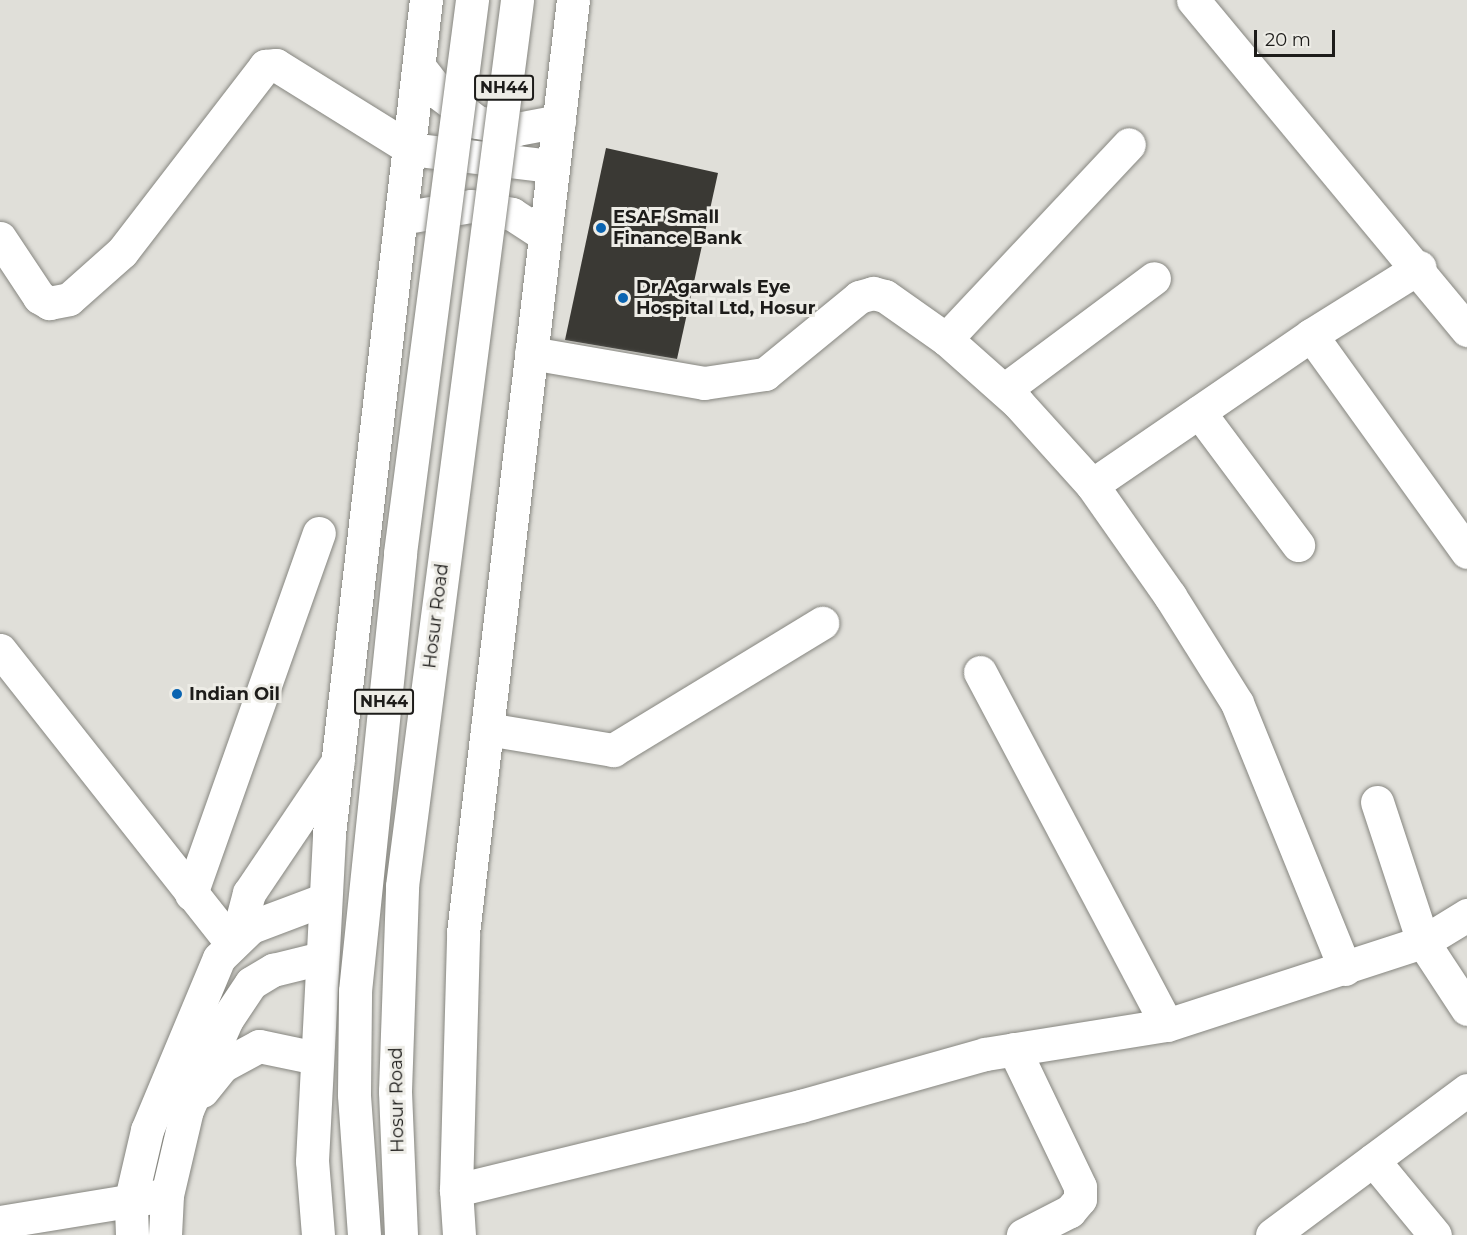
<!DOCTYPE html>
<style>
body{margin:0}
#map{position:relative;width:1467px;height:1235px;overflow:hidden;background:#e0dfd9;font-family:Montserrat,sans-serif}
div>[style]{position:absolute}
[style*='--x']{left:calc(var(--x)*1px);top:calc(var(--y)*1px);width:calc(var(--w)*1px);rotate:calc(var(--a)*1deg)}
.building>*{inset:0;background:#3a3934}
.roads{filter:drop-shadow(0 0 2px #868680) drop-shadow(0 0 2px #868680)}
.minor>*{height:33px;margin:-16.5px;padding:0 16.5px;transform-origin:16.5px;border-radius:16.5px;background:#fff}
.major>*{height:33px;margin:-16.5px;padding:0 16.5px;transform-origin:16.5px;border-radius:16.5px;background:#fff}
.bridges{filter:drop-shadow(0 0 2px #868680) drop-shadow(0 0 2px #868680)}
.highway-bridge>*{height:33px;margin:-16.5px;padding:0 16.5px;transform-origin:16.5px;border-radius:16.5px;background:#fff}
.dots>*{width:16px;height:16px;translate:-50% -50%;box-sizing:border-box;border:3px solid #edece6;border-radius:50%}
span{translate:-50% -50%;white-space:nowrap;text-align:center;line-height:1.15;-webkit-text-stroke:6px #edece6;paint-order:stroke}
.shield-label span{padding:2px 4px;background:#edece6;border:2px solid;border-radius:4px;-webkit-text-stroke-width:0}
.shield-label{font-size:16px;color:#1d1c1a;font-weight:700}
.poi-label{font-size:18px;color:#1d1c1a;font-weight:700}
.left{translate:0 -50%;text-align:left}
.street-label{font-size:18px;color:#1d1c1a}
.scale{position:absolute;left:1254px;top:30px;width:81px;height:27px;box-sizing:border-box;border:3px solid #1d1c1a;border-top:0;padding-left:8px;font-size:18px;line-height:21px;white-space:nowrap;color:#1d1c1a;-webkit-text-stroke:4px #edece6;paint-order:stroke}
</style>
<div id="map">
<div class="building">
<div style="clip-path:polygon(606px 148px,718px 173px,677px 359px,565px 340px)"></div>
</div>
<div class="roads">
<div class="minor">
<div style="--x:1193;--y:0;--w:429;--a:50.3"></div>
<div style="--x:420;--y:68;--w:33;--a:52"></div>
<div style="--x:440;--y:94;--w:46;--a:37.1"></div>
<div style="--x:477;--y:122;--w:41;--a:9.9"></div>
<div style="--x:517;--y:129;--w:43;--a:-10.8"></div>
<div style="--x:401;--y:218;--w:71;--a:-9.7"></div>
<div style="--x:471;--y:206;--w:42;--a:11"></div>
<div style="--x:512;--y:214;--w:38;--a:33"></div>
<div style="--x:0;--y:238;--w:71;--a:56.5"></div>
<div style="--x:39;--y:297;--w:12;--a:31"></div>
<div style="--x:49;--y:303;--w:20;--a:-11"></div>
<div style="--x:69;--y:299;--w:71;--a:-41.6"></div>
<div style="--x:122;--y:252;--w:235;--a:-52.4"></div>
<div style="--x:265;--y:66;--w:11;--a:-5"></div>
<div style="--x:276;--y:65;--w:159;--a:31.9"></div>
<div style="--x:411;--y:149;--w:142;--a:6.9"></div>
<div style="--x:1311;--y:335;--w:267;--a:54.3"></div>
<div style="--x:946;--y:339;--w:267;--a:-46.8"></div>
<div style="--x:531;--y:353;--w:176;--a:9.8"></div>
<div style="--x:704;--y:383;--w:62;--a:-8.4"></div>
<div style="--x:765;--y:374;--w:122;--a:-39.3"></div>
<div style="--x:859;--y:297;--w:15;--a:-16"></div>
<div style="--x:873;--y:293;--w:12;--a:14"></div>
<div style="--x:885;--y:296;--w:75;--a:35.2"></div>
<div style="--x:946;--y:339;--w:96;--a:41.6"></div>
<div style="--x:1018;--y:403;--w:110;--a:47.9"></div>
<div style="--x:1092;--y:485;--w:136;--a:54.9"></div>
<div style="--x:1170;--y:596;--w:126;--a:57.9"></div>
<div style="--x:1237;--y:703;--w:287;--a:67.9"></div>
<div style="--x:1004;--y:390;--w:187;--a:-36.7"></div>
<div style="--x:1199;--y:412;--w:166;--a:53.3"></div>
<div style="--x:1092;--y:485;--w:265;--a:-34.4"></div>
<div style="--x:1311;--y:335;--w:128;--a:-32"></div>
<div style="--x:0;--y:650;--w:373;--a:51.7"></div>
<div style="--x:980;--y:672;--w:399;--a:62.1"></div>
<div style="--x:487;--y:729;--w:128;--a:9.5"></div>
<div style="--x:613;--y:750;--w:245;--a:-31.3"></div>
<div style="--x:1377;--y:802;--w:147;--a:71.8"></div>
<div style="--x:1423;--y:942;--w:80;--a:56.7"></div>
<div style="--x:191;--y:894;--w:383;--a:-70.5"></div>
<div style="--x:1014;--y:1049;--w:153;--a:64.4"></div>
<div style="--x:1080;--y:1187;--w:12;--a:90"></div>
<div style="--x:1080;--y:1199;--w:16;--a:130"></div>
<div style="--x:1070;--y:1211;--w:53;--a:152.9"></div>
<div style="--x:1373;--y:1160;--w:97;--a:50.4"></div>
<div style="--x:456;--y:1190;--w:355;--a:-13.7"></div>
<div style="--x:801;--y:1106;--w:191;--a:-15.8"></div>
<div style="--x:985;--y:1054;--w:184;--a:-9.1"></div>
<div style="--x:1167;--y:1025;--w:269;--a:-18"></div>
<div style="--x:1423;--y:942;--w:52;--a:-31.5"></div>
<div style="--x:0;--y:1222;--w:160;--a:-9.3"></div>
<div style="--x:318;--y:1235;--w:74;--a:-94.6"></div>
<div style="--x:312;--y:1161;--w:327;--a:-87"></div>
<div style="--x:329;--y:834;--w:840;--a:-83.37"></div>
<div style="--x:459;--y:1235;--w:45;--a:-93.8"></div>
<div style="--x:456;--y:1190;--w:257;--a:-88.4"></div>
<div style="--x:463;--y:933;--w:939;--a:-83.28"></div>
<div style="--x:1272;--y:1235;--w:243;--a:-36.6"></div>
</div>
<div class="major">
<div style="--x:237;--y:938;--w:47;--a:-75.1"></div>
<div style="--x:249;--y:893;--w:159;--a:-56"></div>
<div style="--x:202;--y:1091;--w:32;--a:-51"></div>
<div style="--x:222;--y:1066;--w:42;--a:-28.4"></div>
<div style="--x:259;--y:1046;--w:58;--a:11.9"></div>
<div style="--x:132;--y:1235;--w:36;--a:-92"></div>
<div style="--x:131;--y:1199;--w:71;--a:-76.9"></div>
<div style="--x:147;--y:1130;--w:186;--a:-67.3"></div>
<div style="--x:219;--y:958;--w:45;--a:-44.1"></div>
<div style="--x:251;--y:927;--w:79;--a:-20.7"></div>
<div style="--x:165;--y:1235;--w:40;--a:-87.1"></div>
<div style="--x:167;--y:1195;--w:87;--a:-76.8"></div>
<div style="--x:187;--y:1110;--w:99;--a:-66.3"></div>
<div style="--x:227;--y:1019;--w:43;--a:-56.3"></div>
<div style="--x:251;--y:983;--w:26;--a:-31"></div>
<div style="--x:273;--y:970;--w:49;--a:-14"></div>
</div>
</div>
<div class="bridges">
<div class="highway-bridge">
<div style="--x:364;--y:1235;--w:141;--a:-94.1"></div>
<div style="--x:354;--y:1094;--w:103;--a:-89.4"></div>
<div style="--x:355;--y:991;--w:440;--a:-84.1"></div>
<div style="--x:400;--y:553;--w:558;--a:-82.58"></div>
<div style="--x:401;--y:1235;--w:144;--a:-92.4"></div>
<div style="--x:395;--y:1091;--w:205;--a:-88"></div>
<div style="--x:402;--y:886;--w:893;--a:-82.6"></div>
</div>
</div>
<div class="dots">
<div style="left:601px;top:228px;background:#0a64b1"></div>
<div style="left:623px;top:298px;background:#0a64b1"></div>
<div style="left:177px;top:694px;background:#0a64b1"></div>
</div>
<div class="shield-label">
<span style="left:504px;top:88px">NH44</span>
<span style="left:384px;top:702px">NH44</span>
</div>
<div class="poi-label">
<span class="left" style="left:613px;top:228px">ESAF Small<br>Finance Bank</span>
<span class="left" style="left:636px;top:298px">Dr Agarwals Eye<br>Hospital Ltd, Hosur</span>
<span class="left" style="left:189px;top:694px">Indian Oil</span>
</div>
<div class="street-label">
<span style="left:436px;top:616px;rotate:-83deg">Hosur Road</span>
<span style="left:397px;top:1100px;rotate:-91deg">Hosur Road</span>
</div>
<div class="scale">20 m</div>
</div>
